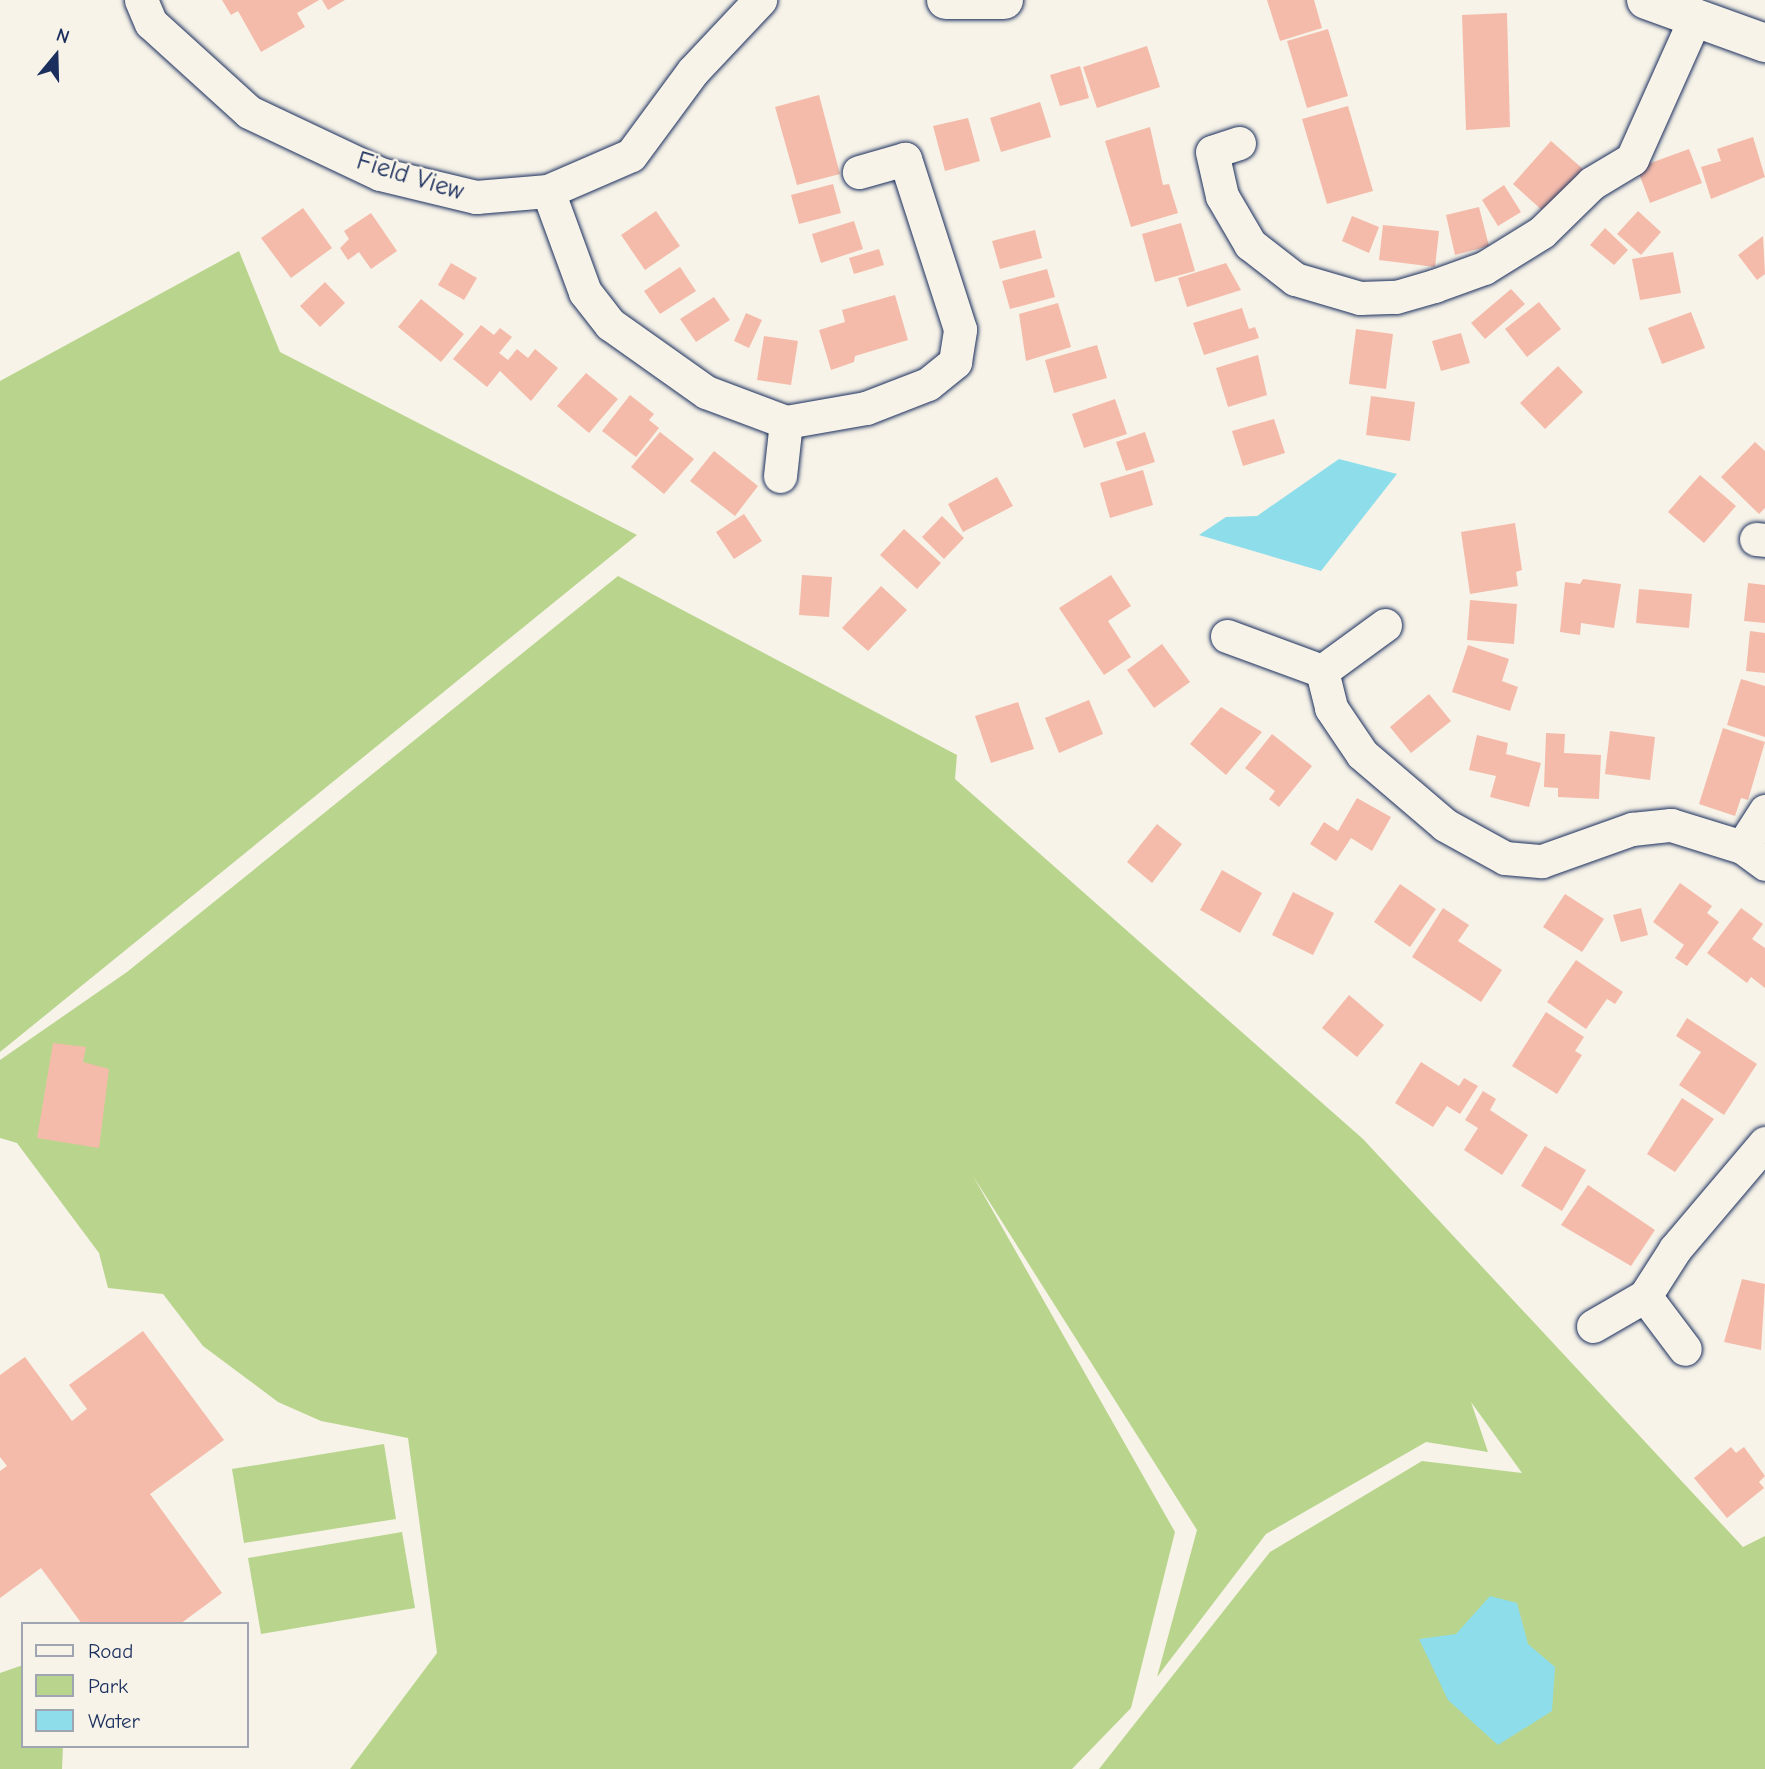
<!DOCTYPE html>
<style>
body{margin:0}
#map{position:relative;width:1765px;height:1769px;overflow:hidden;background:#f7f3e8;font-family:"Comic Neue",sans-serif}
div>[style]{position:absolute}
[style*='--x']{left:calc(var(--x)*1px);top:calc(var(--y)*1px);width:calc(var(--w)*1px);rotate:calc(var(--a)*1deg)}
.green>*{inset:0;background:#b9d58d}
.water>*{inset:0;background:#8eddeb}
.building>*{inset:0;background:#f4bbaa}
.roads{filter:drop-shadow(0 0 2px #1b2f5e) drop-shadow(0 0 2px #1b2f5e)}
.street>*{height:33px;margin:-16.5px;padding:0 16.5px;transform-origin:16.5px;border-radius:16.5px;background:#f7f3e8}
.secondary>*{height:38px;margin:-19px;padding:0 19px;transform-origin:19px;border-radius:19px;background:#f7f3e8}
span{translate:-50% -50%;white-space:nowrap;text-align:center;line-height:1.15;-webkit-text-stroke:5px #f7f3e8;paint-order:stroke}
.street-label{font-size:26px;color:#1b2f5e}
.legend{position:absolute;left:21px;top:1622px;width:228px;height:126px;box-sizing:border-box;background:#f7f3e8;border:2px solid #9fa5b1;margin:0;padding:9px 12px;list-style:none;font-size:21px;color:#1b2f5e}
.legend li{display:flex;align-items:center;gap:14px;height:35px}
.legend b{width:35px;border:2px solid #9fa5b1}
.north{position:absolute;left:21px;top:21px;width:70px;height:70px;-webkit-text-stroke:5px #f7f3e8;paint-order:stroke;rotate:19deg;font-size:19px;font-weight:700;line-height:28px;text-align:center;color:#1b2f5e}
.north::after{content:'';display:block;margin:auto;width:24px;height:32px;background:#1b2f5e;clip-path:polygon(50% 0,100% 100%,50% 72%,0 100%)}
</style>
<div id="map">
<div class="green">
<div style="clip-path:polygon(239px 251px,280px 352px,637px 535px,0 1052px,0 381px)"></div>
<div style="clip-path:polygon(618px 576px,957px 755px,955px 779px,1363px 1139px,1743px 1547px,1765px 1536px,1765px 1769px,1099px 1769px,1270px 1552px,1422px 1461px,1522px 1473px,1471px 1402px,1488px 1452px,1426px 1442px,1266px 1534px,1157px 1677px,1197px 1530px,973px 1176px,1175px 1532px,1131px 1708px,1072px 1769px,350px 1769px,437px 1653px,408px 1438px,321px 1421px,278px 1402px,203px 1346px,163px 1294px,108px 1288px,99px 1253px,17px 1143px,0 1138px,0 1060px,127px 972px)"></div>
<div style="clip-path:polygon(384px 1444px,396px 1519px,244px 1543px,232px 1469px)"></div>
<div style="clip-path:polygon(402px 1532px,415px 1608px,261px 1634px,248px 1558px)"></div>
<div style="clip-path:polygon(23px 1665px,23px 1746px,63px 1746px,62px 1769px,0 1769px,0 1673px)"></div>
</div>
<div class="water">
<div style="clip-path:polygon(1339px 459px,1397px 474px,1321px 571px,1199px 535px,1226px 517px,1257px 516px)"></div>
<div style="clip-path:polygon(1490px 1596px,1517px 1603px,1528px 1644px,1555px 1667px,1552px 1711px,1498px 1745px,1448px 1700px,1419px 1639px,1456px 1634px)"></div>
</div>
<div class="building">
<div style="clip-path:polygon(222px 0,319px 0,297px 13px,305px 27px,261px 52px,238px 11px,231px 15px)"></div>
<div style="clip-path:polygon(322px 0,345px 0,328px 10px)"></div>
<div style="clip-path:polygon(1267px 0,1314px 0,1322px 28px,1280px 41px)"></div>
<div style="clip-path:polygon(1507px 13px,1510px 127px,1466px 130px,1462px 15px)"></div>
<div style="clip-path:polygon(1328px 29px,1348px 96px,1307px 108px,1287px 41px)"></div>
<div style="clip-path:polygon(1147px 46px,1160px 87px,1097px 108px,1083px 67px)"></div>
<div style="clip-path:polygon(1080px 66px,1089px 98px,1060px 106px,1050px 75px)"></div>
<div style="clip-path:polygon(819px 95px,840px 174px,797px 185px,775px 107px)"></div>
<div style="clip-path:polygon(1040px 102px,1051px 137px,1001px 152px,990px 118px)"></div>
<div style="clip-path:polygon(1348px 106px,1373px 191px,1327px 204px,1302px 119px)"></div>
<div style="clip-path:polygon(968px 118px,980px 161px,945px 171px,933px 126px)"></div>
<div style="clip-path:polygon(1150px 127px,1163px 185px,1169px 184px,1178px 213px,1131px 227px,1105px 141px)"></div>
<div style="clip-path:polygon(1753px 137px,1765px 177px,1711px 199px,1701px 167px,1721px 161px,1717px 149px)"></div>
<div style="clip-path:polygon(1551px 141px,1583px 169px,1544px 212px,1513px 184px)"></div>
<div style="clip-path:polygon(1689px 149px,1702px 183px,1650px 203px,1637px 168px)"></div>
<div style="clip-path:polygon(833px 184px,841px 213px,799px 224px,791px 195px)"></div>
<div style="clip-path:polygon(1504px 185px,1521px 212px,1498px 226px,1482px 200px)"></div>
<div style="clip-path:polygon(1479px 207px,1489px 246px,1455px 255px,1446px 215px)"></div>
<div style="clip-path:polygon(303px 208px,332px 248px,291px 278px,261px 238px)"></div>
<div style="clip-path:polygon(656px 211px,680px 246px,645px 270px,621px 235px)"></div>
<div style="clip-path:polygon(1638px 211px,1661px 232px,1641px 255px,1617px 234px)"></div>
<div style="clip-path:polygon(371px 213px,397px 251px,371px 269px,359px 252px,348px 260px,340px 248px,349px 239px,344px 231px)"></div>
<div style="clip-path:polygon(1352px 216px,1379px 227px,1369px 253px,1342px 241px)"></div>
<div style="clip-path:polygon(854px 221px,863px 249px,821px 263px,812px 234px)"></div>
<div style="clip-path:polygon(1181px 223px,1195px 271px,1155px 282px,1142px 234px)"></div>
<div style="clip-path:polygon(1383px 225px,1439px 231px,1435px 267px,1379px 260px)"></div>
<div style="clip-path:polygon(1605px 228px,1628px 250px,1614px 265px,1590px 245px)"></div>
<div style="clip-path:polygon(1035px 230px,1042px 258px,1000px 269px,992px 241px)"></div>
<div style="clip-path:polygon(1763px 236px,1765px 274px,1757px 280px,1738px 255px)"></div>
<div style="clip-path:polygon(879px 249px,884px 265px,854px 274px,849px 258px)"></div>
<div style="clip-path:polygon(1673px 252px,1681px 293px,1640px 300px,1632px 259px)"></div>
<div style="clip-path:polygon(451px 263px,477px 278px,464px 300px,438px 285px)"></div>
<div style="clip-path:polygon(1226px 263px,1241px 290px,1187px 307px,1178px 278px)"></div>
<div style="clip-path:polygon(680px 267px,696px 291px,660px 314px,644px 291px)"></div>
<div style="clip-path:polygon(1047px 269px,1055px 297px,1010px 309px,1002px 281px)"></div>
<div style="clip-path:polygon(325px 282px,345px 303px,320px 327px,300px 306px)"></div>
<div style="clip-path:polygon(1511px 289px,1525px 304px,1485px 339px,1471px 323px)"></div>
<div style="clip-path:polygon(895px 295px,908px 340px,855px 356px,854px 362px,831px 370px,819px 330px,845px 322px,842px 310px)"></div>
<div style="clip-path:polygon(714px 297px,730px 320px,696px 342px,680px 319px)"></div>
<div style="clip-path:polygon(421px 299px,464px 334px,441px 362px,398px 327px)"></div>
<div style="clip-path:polygon(1539px 302px,1561px 329px,1527px 357px,1505px 329px)"></div>
<div style="clip-path:polygon(1058px 303px,1071px 347px,1026px 361px,1019px 314px)"></div>
<div style="clip-path:polygon(1242px 308px,1249px 329px,1255px 327px,1259px 338px,1204px 355px,1193px 323px)"></div>
<div style="clip-path:polygon(1691px 312px,1705px 348px,1662px 364px,1648px 328px)"></div>
<div style="clip-path:polygon(746px 313px,762px 320px,749px 348px,734px 341px)"></div>
<div style="clip-path:polygon(481px 325px,494px 335px,500px 328px,512px 337px,499px 353px,508px 360px,517px 349px,528px 358px,535px 349px,558px 368px,531px 401px,500px 371px,487px 387px,453px 359px)"></div>
<div style="clip-path:polygon(1356px 329px,1393px 334px,1386px 389px,1349px 384px)"></div>
<div style="clip-path:polygon(1461px 333px,1470px 363px,1441px 371px,1432px 341px)"></div>
<div style="clip-path:polygon(764px 336px,798px 341px,791px 385px,757px 380px)"></div>
<div style="clip-path:polygon(1097px 345px,1107px 378px,1054px 393px,1045px 360px)"></div>
<div style="clip-path:polygon(1258px 355px,1267px 395px,1228px 407px,1216px 368px)"></div>
<div style="clip-path:polygon(1558px 366px,1583px 392px,1545px 429px,1520px 403px)"></div>
<div style="clip-path:polygon(586px 373px,618px 399px,589px 433px,557px 406px)"></div>
<div style="clip-path:polygon(630px 395px,654px 414px,649px 420px,659px 428px,636px 457px,602px 431px)"></div>
<div style="clip-path:polygon(1371px 396px,1415px 402px,1410px 441px,1366px 435px)"></div>
<div style="clip-path:polygon(1115px 399px,1127px 434px,1084px 448px,1072px 414px)"></div>
<div style="clip-path:polygon(1274px 419px,1285px 453px,1243px 466px,1232px 431px)"></div>
<div style="clip-path:polygon(660px 432px,694px 459px,664px 494px,631px 467px)"></div>
<div style="clip-path:polygon(1145px 432px,1155px 462px,1126px 471px,1116px 442px)"></div>
<div style="clip-path:polygon(1755px 442px,1765px 451px,1765px 508px,1759px 514px,1721px 477px)"></div>
<div style="clip-path:polygon(714px 451px,758px 486px,735px 516px,690px 481px)"></div>
<div style="clip-path:polygon(1143px 470px,1153px 505px,1110px 518px,1100px 483px)"></div>
<div style="clip-path:polygon(1700px 475px,1736px 506px,1704px 543px,1668px 512px)"></div>
<div style="clip-path:polygon(997px 477px,1013px 506px,963px 532px,948px 504px)"></div>
<div style="clip-path:polygon(744px 514px,762px 541px,734px 559px,716px 532px)"></div>
<div style="clip-path:polygon(942px 516px,964px 538px,944px 559px,922px 537px)"></div>
<div style="clip-path:polygon(1515px 523px,1522px 570px,1516px 572px,1518px 586px,1470px 594px,1461px 532px)"></div>
<div style="clip-path:polygon(904px 529px,941px 563px,917px 589px,880px 555px)"></div>
<div style="clip-path:polygon(802px 575px,832px 577px,829px 617px,799px 615px)"></div>
<div style="clip-path:polygon(1111px 575px,1131px 606px,1108px 621px,1131px 657px,1104px 675px,1059px 608px)"></div>
<div style="clip-path:polygon(1583px 579px,1621px 584px,1614px 628px,1581px 623px,1580px 635px,1560px 632px,1565px 582px,1580px 584px)"></div>
<div style="clip-path:polygon(1748px 583px,1765px 585px,1765px 623px,1744px 621px)"></div>
<div style="clip-path:polygon(881px 586px,907px 610px,868px 651px,842px 628px)"></div>
<div style="clip-path:polygon(1639px 589px,1692px 594px,1689px 628px,1636px 623px)"></div>
<div style="clip-path:polygon(1470px 600px,1517px 604px,1514px 644px,1467px 640px)"></div>
<div style="clip-path:polygon(1750px 631px,1765px 633px,1765px 673px,1746px 671px)"></div>
<div style="clip-path:polygon(1162px 644px,1190px 682px,1154px 708px,1127px 670px)"></div>
<div style="clip-path:polygon(1468px 645px,1509px 659px,1502px 681px,1518px 687px,1510px 711px,1452px 692px)"></div>
<div style="clip-path:polygon(1741px 679px,1765px 686px,1765px 737px,1727px 725px)"></div>
<div style="clip-path:polygon(1429px 694px,1451px 721px,1411px 753px,1390px 727px)"></div>
<div style="clip-path:polygon(1089px 700px,1103px 734px,1059px 753px,1045px 718px)"></div>
<div style="clip-path:polygon(1018px 702px,1034px 749px,991px 763px,975px 716px)"></div>
<div style="clip-path:polygon(1221px 707px,1262px 732px,1226px 775px,1190px 744px)"></div>
<div style="clip-path:polygon(1723px 728px,1765px 742px,1748px 800px,1741px 798px,1735px 816px,1699px 804px)"></div>
<div style="clip-path:polygon(1610px 731px,1655px 737px,1650px 780px,1605px 774px)"></div>
<div style="clip-path:polygon(1546px 733px,1565px 734px,1564px 753px,1601px 755px,1599px 799px,1558px 797px,1558px 788px,1544px 787px)"></div>
<div style="clip-path:polygon(1272px 734px,1312px 766px,1279px 807px,1269px 799px,1275px 791px,1245px 768px)"></div>
<div style="clip-path:polygon(1477px 735px,1508px 743px,1506px 754px,1541px 763px,1529px 807px,1490px 797px,1496px 776px,1469px 770px)"></div>
<div style="clip-path:polygon(1357px 798px,1391px 817px,1372px 851px,1351px 838px,1336px 861px,1310px 844px,1324px 822px,1338px 831px)"></div>
<div style="clip-path:polygon(1157px 824px,1182px 844px,1152px 883px,1127px 862px)"></div>
<div style="clip-path:polygon(1222px 870px,1262px 893px,1240px 933px,1200px 910px)"></div>
<div style="clip-path:polygon(1680px 883px,1712px 906px,1707px 913px,1719px 922px,1687px 966px,1675px 958px,1684px 945px,1653px 922px)"></div>
<div style="clip-path:polygon(1400px 884px,1436px 909px,1410px 947px,1374px 922px)"></div>
<div style="clip-path:polygon(1293px 892px,1334px 913px,1313px 955px,1272px 935px)"></div>
<div style="clip-path:polygon(1565px 894px,1604px 919px,1582px 952px,1543px 927px)"></div>
<div style="clip-path:polygon(1443px 908px,1469px 925px,1458px 941px,1502px 970px,1481px 1002px,1412px 957px)"></div>
<div style="clip-path:polygon(1641px 908px,1648px 935px,1621px 942px,1613px 915px)"></div>
<div style="clip-path:polygon(1741px 908px,1763px 924px,1752px 939px,1765px 948px,1765px 988px,1751px 977px,1747px 983px,1707px 953px)"></div>
<div style="clip-path:polygon(1576px 960px,1623px 992px,1615px 1004px,1607px 999px,1586px 1029px,1547px 1002px)"></div>
<div style="clip-path:polygon(1349px 995px,1384px 1025px,1357px 1057px,1322px 1028px)"></div>
<div style="clip-path:polygon(1546px 1012px,1584px 1037px,1575px 1051px,1582px 1055px,1557px 1094px,1512px 1066px)"></div>
<div style="clip-path:polygon(1687px 1018px,1757px 1064px,1724px 1115px,1679px 1085px,1701px 1052px,1676px 1036px)"></div>
<div style="clip-path:polygon(53px 1043px,86px 1047px,83px 1062px,109px 1069px,99px 1148px,37px 1138px)"></div>
<div style="clip-path:polygon(1421px 1062px,1459px 1086px,1464px 1078px,1478px 1086px,1460px 1114px,1447px 1106px,1433px 1127px,1395px 1103px)"></div>
<div style="clip-path:polygon(1483px 1091px,1496px 1099px,1490px 1110px,1528px 1135px,1502px 1175px,1464px 1150px,1478px 1128px,1465px 1120px)"></div>
<div style="clip-path:polygon(1682px 1098px,1714px 1119px,1675px 1172px,1647px 1154px)"></div>
<div style="clip-path:polygon(1545px 1146px,1586px 1170px,1562px 1211px,1521px 1186px)"></div>
<div style="clip-path:polygon(1588px 1185px,1655px 1230px,1631px 1266px,1561px 1225px)"></div>
<div style="clip-path:polygon(1742px 1279px,1765px 1284px,1761px 1350px,1724px 1342px)"></div>
<div style="clip-path:polygon(143px 1331px,224px 1440px,150px 1494px,222px 1593px,180px 1624px,82px 1624px,41px 1568px,0 1598px,0 1471px,7px 1466px,0 1457px,0 1375px,25px 1357px,72px 1421px,87px 1409px,69px 1385px)"></div>
<div style="clip-path:polygon(1731px 1447px,1736px 1453px,1744px 1447px,1765px 1476px,1759px 1482px,1764px 1488px,1727px 1518px,1694px 1478px)"></div>
</div>
<div class="roads">
<div class="street">
<div style="--x:141;--y:0;--w:25;--a:67"></div>
<div style="--x:151;--y:23;--w:132;--a:42.2"></div>
<div style="--x:249;--y:112;--w:145;--a:25.3"></div>
<div style="--x:380;--y:174;--w:99;--a:13.5"></div>
<div style="--x:476;--y:197;--w:72;--a:-4.8"></div>
<div style="--x:548;--y:191;--w:90;--a:-23.4"></div>
<div style="--x:631;--y:155;--w:104;--a:-53.6"></div>
<div style="--x:693;--y:71;--w:98;--a:-46.7"></div>
<div style="--x:1239;--y:143;--w:28;--a:162"></div>
<div style="--x:1212;--y:152;--w:45;--a:77.2"></div>
<div style="--x:1222;--y:196;--w:56;--a:59.7"></div>
<div style="--x:1250;--y:244;--w:57;--a:37.9"></div>
<div style="--x:1295;--y:279;--w:68;--a:16.3"></div>
<div style="--x:1360;--y:298;--w:36;--a:-2"></div>
<div style="--x:1396;--y:297;--w:40;--a:-16"></div>
<div style="--x:1434;--y:286;--w:53;--a:-19.8"></div>
<div style="--x:1484;--y:268;--w:68;--a:-31.8"></div>
<div style="--x:1542;--y:232;--w:70;--a:-44.4"></div>
<div style="--x:1592;--y:183;--w:47;--a:-31"></div>
<div style="--x:1632;--y:159;--w:157;--a:-65.9"></div>
<div style="--x:548;--y:191;--w:108;--a:69.9"></div>
<div style="--x:585;--y:292;--w:41;--a:52"></div>
<div style="--x:610;--y:324;--w:118;--a:35.3"></div>
<div style="--x:706;--y:392;--w:85;--a:20.6"></div>
<div style="--x:786;--y:422;--w:81;--a:-9.9"></div>
<div style="--x:866;--y:408;--w:66;--a:-21.2"></div>
<div style="--x:928;--y:384;--w:35;--a:-39"></div>
<div style="--x:955;--y:362;--w:33;--a:-81"></div>
<div style="--x:960;--y:329;--w:179;--a:-107.9"></div>
<div style="--x:905;--y:159;--w:48;--a:164.2"></div>
<div style="--x:780;--y:476;--w:54;--a:-83.7"></div>
<div style="--x:1756;--y:539;--w:9;--a:6"></div>
<div style="--x:1227;--y:636;--w:101;--a:20.2"></div>
<div style="--x:1322;--y:671;--w:78;--a:-36.1"></div>
<div style="--x:1322;--y:671;--w:38;--a:76"></div>
<div style="--x:1331;--y:708;--w:55;--a:56"></div>
<div style="--x:1362;--y:754;--w:109;--a:40.5"></div>
<div style="--x:1445;--y:825;--w:68;--a:28.8"></div>
<div style="--x:1505;--y:858;--w:37;--a:5"></div>
<div style="--x:1542;--y:861;--w:96;--a:-19.6"></div>
<div style="--x:1632;--y:829;--w:39;--a:-6"></div>
<div style="--x:1671;--y:825;--w:74;--a:17.2"></div>
<div style="--x:1742;--y:847;--w:29;--a:36"></div>
<div style="--x:1742;--y:847;--w:43;--a:-57.4"></div>
<div style="--x:1645;--y:1296;--w:66;--a:53"></div>
<div style="--x:1593;--y:1326;--w:60;--a:-30"></div>
<div style="--x:1645;--y:1296;--w:56;--a:-57.4"></div>
<div style="--x:1675;--y:1249;--w:139;--a:-49.7"></div>
</div>
<div class="secondary">
<div style="--x:946;--y:0;--w:58;--a:0"></div>
<div style="--x:1646;--y:0;--w:127;--a:19.9"></div>
</div>
</div>
<div class="street-label">
<span style="left:410px;top:177px;rotate:17deg">Field View</span>
</div>
<ul class="legend">
<li><b style="height:9px;background:#f7f3e8"></b>Road</li>
<li><b style="height:19px;background:#b9d58d"></b>Park</li>
<li><b style="height:19px;background:#8eddeb"></b>Water</li>
</ul>
<div class="north">N</div>
</div>
